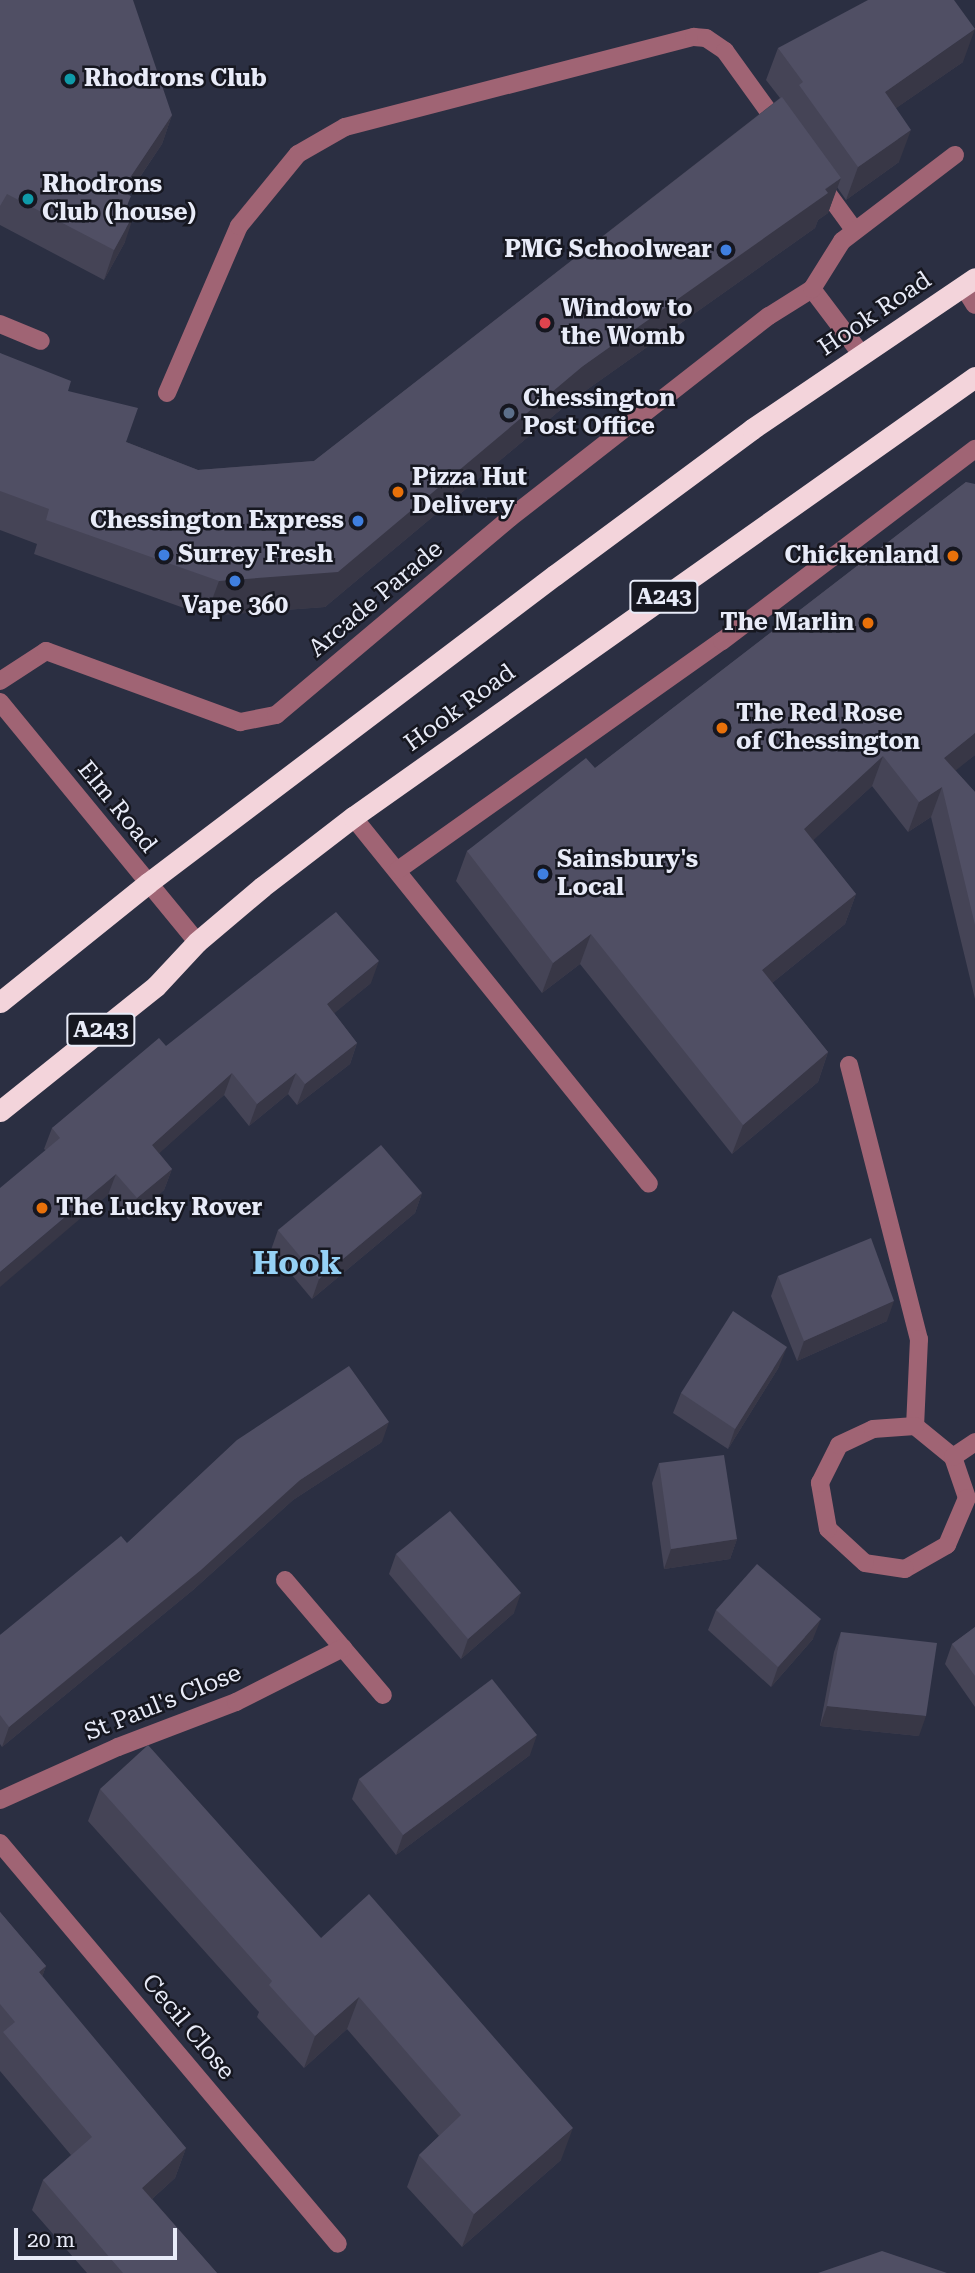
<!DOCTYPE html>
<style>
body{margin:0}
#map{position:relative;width:975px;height:2273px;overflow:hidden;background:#2b2f42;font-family:"Roboto Serif",serif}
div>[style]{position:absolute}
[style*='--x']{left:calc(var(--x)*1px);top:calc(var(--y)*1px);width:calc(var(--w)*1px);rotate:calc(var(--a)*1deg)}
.minor>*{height:18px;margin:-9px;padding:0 9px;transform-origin:9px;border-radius:9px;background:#a06474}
.highway>*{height:21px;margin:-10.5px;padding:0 10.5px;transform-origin:10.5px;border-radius:10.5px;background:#f3d4db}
.wall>*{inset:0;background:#454456}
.shaded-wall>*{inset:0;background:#383746}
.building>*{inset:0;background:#504f64}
.dots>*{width:19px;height:19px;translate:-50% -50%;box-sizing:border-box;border:4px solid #161720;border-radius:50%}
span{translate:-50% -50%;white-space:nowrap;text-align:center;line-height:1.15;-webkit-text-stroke:5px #161720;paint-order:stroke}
.shield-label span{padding:2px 5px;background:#161720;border:2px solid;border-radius:5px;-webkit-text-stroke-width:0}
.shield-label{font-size:23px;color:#e8ebf8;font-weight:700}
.poi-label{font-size:24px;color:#e8ebf8;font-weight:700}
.left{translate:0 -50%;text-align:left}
.right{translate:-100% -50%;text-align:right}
.street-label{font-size:24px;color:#e8ebf8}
.district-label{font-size:32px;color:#95d1f5;font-weight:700}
.scale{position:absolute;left:14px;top:2228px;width:163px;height:32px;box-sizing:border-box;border:4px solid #e8ebf8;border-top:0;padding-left:9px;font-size:21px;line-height:24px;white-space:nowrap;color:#e8ebf8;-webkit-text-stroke:5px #161720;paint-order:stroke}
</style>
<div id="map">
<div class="minor">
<div style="--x:820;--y:183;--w:59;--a:53.9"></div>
<div style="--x:963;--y:286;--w:22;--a:58"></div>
<div style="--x:812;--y:289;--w:83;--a:52.9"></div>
<div style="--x:0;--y:324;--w:44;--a:22.5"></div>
<div style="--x:167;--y:393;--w:182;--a:-66.7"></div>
<div style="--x:239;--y:226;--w:93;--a:-50.7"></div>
<div style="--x:298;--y:154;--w:54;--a:-29.9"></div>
<div style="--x:345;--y:127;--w:360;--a:-14.5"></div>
<div style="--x:694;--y:37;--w:12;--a:5"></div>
<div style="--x:706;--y:38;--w:23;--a:34"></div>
<div style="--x:725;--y:51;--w:92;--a:54.2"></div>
<div style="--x:0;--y:681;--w:55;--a:-33.1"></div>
<div style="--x:46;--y:651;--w:207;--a:20.1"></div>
<div style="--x:240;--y:722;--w:37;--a:-11"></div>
<div style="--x:276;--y:715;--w:306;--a:-40.1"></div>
<div style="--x:510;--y:518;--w:328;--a:-38"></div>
<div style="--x:769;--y:316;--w:51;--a:-32.1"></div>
<div style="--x:812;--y:289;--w:57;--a:-58"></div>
<div style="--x:842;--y:241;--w:142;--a:-37.3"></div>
<div style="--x:0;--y:702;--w:310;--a:50.6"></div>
<div style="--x:353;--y:817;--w:471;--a:51.1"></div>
<div style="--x:398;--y:870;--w:397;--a:-35.3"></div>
<div style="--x:722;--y:641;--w:318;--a:-37.2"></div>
<div style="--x:849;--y:1065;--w:283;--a:75.7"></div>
<div style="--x:919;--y:1339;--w:87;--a:92.6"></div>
<div style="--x:915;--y:1426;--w:49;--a:39.2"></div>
<div style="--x:953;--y:1457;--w:43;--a:71.1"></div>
<div style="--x:967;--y:1498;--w:51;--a:113.1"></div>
<div style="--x:947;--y:1545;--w:48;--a:150.3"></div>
<div style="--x:905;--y:1569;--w:40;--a:-171.5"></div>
<div style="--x:865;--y:1563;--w:50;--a:-137.4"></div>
<div style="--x:828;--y:1529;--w:47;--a:-99.9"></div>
<div style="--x:820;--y:1483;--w:42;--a:-63.4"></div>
<div style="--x:839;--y:1445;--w:38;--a:-25"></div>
<div style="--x:873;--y:1429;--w:42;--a:-4.1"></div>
<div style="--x:953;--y:1457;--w:27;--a:-34"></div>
<div style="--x:285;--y:1580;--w:151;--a:49.6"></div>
<div style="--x:0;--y:1800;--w:129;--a:-24.2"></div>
<div style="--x:118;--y:1747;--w:126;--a:-20.9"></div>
<div style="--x:236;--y:1702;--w:120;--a:-26.8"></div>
<div style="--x:0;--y:1843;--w:524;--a:49.87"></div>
</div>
<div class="highway">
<div style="--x:0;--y:1002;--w:190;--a:-38.8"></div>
<div style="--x:148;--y:883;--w:510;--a:-37.12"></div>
<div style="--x:555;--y:575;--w:245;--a:-36.5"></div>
<div style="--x:752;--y:429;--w:269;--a:-34.1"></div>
<div style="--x:0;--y:1111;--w:200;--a:-38.7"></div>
<div style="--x:156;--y:986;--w:60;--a:-47"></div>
<div style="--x:197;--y:942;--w:85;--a:-40.2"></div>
<div style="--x:262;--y:887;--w:115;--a:-37.6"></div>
<div style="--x:353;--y:817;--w:762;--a:-35.28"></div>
</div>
<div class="wall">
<div style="clip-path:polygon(0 0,172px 115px,162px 144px,128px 195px,125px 242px,104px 280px,0 225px)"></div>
<div style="clip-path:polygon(778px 48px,963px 62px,896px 108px,899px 162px,846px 200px,837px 187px,828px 213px,818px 220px,815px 228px,571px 401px,325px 607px,206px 616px,34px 554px,37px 544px,0 530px,0 353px,68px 391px,126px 442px,198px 470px,314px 461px,780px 98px,766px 80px)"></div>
<div style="clip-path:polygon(966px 482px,975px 755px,955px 770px,975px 792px,975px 999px,931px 817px,908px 832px,872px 786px,813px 840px,856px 894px,845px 924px,772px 983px,828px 1052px,818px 1082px,732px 1154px,580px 964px,542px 993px,456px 881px,467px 851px,595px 768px)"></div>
<div style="clip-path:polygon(371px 983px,334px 1013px,357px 1043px,350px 1064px,297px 1105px,288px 1094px,249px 1126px,224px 1095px,159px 1153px,172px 1169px,164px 1190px,129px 1220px,108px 1195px,44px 1149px,52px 1128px,166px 1046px)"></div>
<div style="clip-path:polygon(422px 1193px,415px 1213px,312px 1299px,271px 1250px,278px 1230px)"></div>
<div style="clip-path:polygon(778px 1276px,887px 1321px,797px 1361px,771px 1296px)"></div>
<div style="clip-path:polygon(779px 1367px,728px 1449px,673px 1413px,681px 1393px)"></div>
<div style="clip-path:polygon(382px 1442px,293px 1500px,193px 1590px,2px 1747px,0 1744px,0 1635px,127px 1543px)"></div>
<div style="clip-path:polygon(659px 1463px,737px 1539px,730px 1559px,664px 1569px,652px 1483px)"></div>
<div style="clip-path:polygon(396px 1554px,514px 1613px,461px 1659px,389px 1574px)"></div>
<div style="clip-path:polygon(716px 1610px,813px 1639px,771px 1687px,708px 1630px)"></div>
<div style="clip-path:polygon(975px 1627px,975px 1707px,945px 1664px,952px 1644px)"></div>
<div style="clip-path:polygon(841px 1632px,919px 1736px,820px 1726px,834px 1652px)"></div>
<div style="clip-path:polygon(530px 1755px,396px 1855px,352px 1799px,359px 1779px)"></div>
<div style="clip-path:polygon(100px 1789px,321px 1938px,561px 2160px,462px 2247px,407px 2187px,419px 2155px,439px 2136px,347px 2029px,304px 2068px,257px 2017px,259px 2012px,88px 1821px)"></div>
<div style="clip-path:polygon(0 1912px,46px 1966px,42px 1977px,186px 2148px,175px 2178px,152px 2199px,217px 2273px,87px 2273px,32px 2210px,43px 2180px,71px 2155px,0 2071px)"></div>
</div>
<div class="shaded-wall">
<div style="clip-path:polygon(975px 29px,963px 62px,873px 124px,885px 92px)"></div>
<div style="clip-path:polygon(172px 115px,162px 144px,110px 221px,121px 191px)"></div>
<div style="clip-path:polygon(911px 130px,899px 162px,846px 200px,858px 167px)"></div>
<div style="clip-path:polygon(841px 178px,828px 213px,818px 220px,815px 228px,571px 401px,325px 607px,206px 616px,219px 581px,583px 366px)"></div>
<div style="clip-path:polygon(135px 212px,125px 242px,104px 280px,114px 250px)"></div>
<div style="clip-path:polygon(975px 733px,975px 755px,934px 788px,944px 758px)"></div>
<div style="clip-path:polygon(883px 756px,872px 786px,793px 859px,804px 829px)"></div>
<div style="clip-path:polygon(942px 787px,931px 817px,908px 832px,919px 802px)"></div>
<div style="clip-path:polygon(856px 894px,845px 924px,751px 1000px,762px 970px)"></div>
<div style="clip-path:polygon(591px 934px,580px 964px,542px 993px,553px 963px)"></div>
<div style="clip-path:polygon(379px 961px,371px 983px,319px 1026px,327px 1004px)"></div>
<div style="clip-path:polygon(357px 1043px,350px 1064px,297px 1105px,305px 1084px)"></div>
<div style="clip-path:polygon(828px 1052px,818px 1082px,732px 1154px,743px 1125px)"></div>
<div style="clip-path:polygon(232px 1073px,224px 1095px,144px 1167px,152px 1145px)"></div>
<div style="clip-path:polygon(296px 1073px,288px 1094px,249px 1126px,257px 1104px)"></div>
<div style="clip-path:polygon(172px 1169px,164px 1190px,129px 1220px,137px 1198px)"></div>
<div style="clip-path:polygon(116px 1174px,108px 1195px,0 1287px,0 1272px)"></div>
<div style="clip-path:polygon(422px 1193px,415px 1213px,312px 1299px,319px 1279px)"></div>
<div style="clip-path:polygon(894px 1301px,887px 1321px,797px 1361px,804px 1341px)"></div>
<div style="clip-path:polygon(787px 1347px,779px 1367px,728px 1449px,735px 1429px)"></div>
<div style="clip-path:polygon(389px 1422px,382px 1442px,293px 1500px,193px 1590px,2px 1747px,9px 1727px,300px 1480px)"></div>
<div style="clip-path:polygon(737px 1539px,730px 1559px,664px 1569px,671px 1549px)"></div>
<div style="clip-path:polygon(521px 1593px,514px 1613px,461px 1659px,468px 1639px)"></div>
<div style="clip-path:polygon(821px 1619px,813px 1639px,771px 1687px,778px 1667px)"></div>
<div style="clip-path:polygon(827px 1706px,926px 1716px,919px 1736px,820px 1726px)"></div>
<div style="clip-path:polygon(537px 1735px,530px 1755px,396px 1855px,403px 1835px)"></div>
<div style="clip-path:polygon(46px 1966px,35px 1995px,39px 1972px)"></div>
<div style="clip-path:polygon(359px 1997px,347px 2029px,304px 2068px,315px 2036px)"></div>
<div style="clip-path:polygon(573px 2128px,561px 2160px,462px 2247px,474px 2214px)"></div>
<div style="clip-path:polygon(186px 2148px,175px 2178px,132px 2217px,142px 2188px)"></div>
</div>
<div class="building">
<div style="clip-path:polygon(0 0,133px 0,172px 115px,121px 191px,131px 196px,126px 208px,135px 212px,114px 250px,7px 194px,0 206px)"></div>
<div style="clip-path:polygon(868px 0,954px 0,975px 29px,885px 92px,911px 130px,858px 167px,799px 85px,803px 82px,778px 48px)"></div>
<div style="clip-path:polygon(782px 97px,841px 178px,825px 189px,828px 193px,583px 366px,338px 572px,219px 581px,46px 520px,49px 509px,0 491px,0 353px,71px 381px,68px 391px,138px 408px,126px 442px,198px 470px,314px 461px)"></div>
<div style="clip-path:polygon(966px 482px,975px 484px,975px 733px,944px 758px,975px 792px,975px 925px,942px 787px,919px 802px,883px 756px,804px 829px,856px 894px,762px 970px,828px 1052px,743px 1125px,591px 934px,553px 963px,467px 851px,586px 758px,595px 768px)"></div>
<div style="clip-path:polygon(336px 912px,379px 961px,327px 1004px,357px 1043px,305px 1084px,296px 1073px,257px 1104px,232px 1073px,152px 1145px,172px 1169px,137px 1198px,116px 1174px,0 1272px,0 1188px,60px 1138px,52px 1128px,159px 1038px,166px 1046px)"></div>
<div style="clip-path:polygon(381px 1145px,422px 1193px,319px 1279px,278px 1230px)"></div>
<div style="clip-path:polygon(871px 1238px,894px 1301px,804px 1341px,778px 1276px)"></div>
<div style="clip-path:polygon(733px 1311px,787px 1347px,735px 1429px,681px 1393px)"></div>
<div style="clip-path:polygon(349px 1366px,389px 1422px,300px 1480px,201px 1570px,9px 1727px,0 1715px,0 1635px,121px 1536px,127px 1543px,237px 1440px)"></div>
<div style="clip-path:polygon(724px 1455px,737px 1539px,671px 1549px,659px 1463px)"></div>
<div style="clip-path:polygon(450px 1511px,521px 1593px,468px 1639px,396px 1554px)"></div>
<div style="clip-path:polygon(757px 1564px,821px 1619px,778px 1667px,716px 1610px)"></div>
<div style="clip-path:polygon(975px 1627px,975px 1676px,952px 1644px)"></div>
<div style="clip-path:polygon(841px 1632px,937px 1643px,926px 1716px,827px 1706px)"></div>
<div style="clip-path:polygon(492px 1679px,537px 1735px,403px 1835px,359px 1779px)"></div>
<div style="clip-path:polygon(148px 1745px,321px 1938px,369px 1894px,573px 2128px,474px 2214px,419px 2155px,461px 2115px,359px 1997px,315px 2036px,269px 1985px,272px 1981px,100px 1789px)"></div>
<div style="clip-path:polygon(0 1912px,46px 1966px,39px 1972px,186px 2148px,142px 2188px,217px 2273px,123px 2273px,43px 2180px,92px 2137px,3px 2032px,15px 2022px,0 2004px)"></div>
<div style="clip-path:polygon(882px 2251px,947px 2273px,818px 2273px)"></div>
</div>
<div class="dots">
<div style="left:70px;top:79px;background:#0f9aa8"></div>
<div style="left:28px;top:199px;background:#0f9aa8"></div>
<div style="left:726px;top:250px;background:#3f7fe0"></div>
<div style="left:545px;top:323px;background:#e0444e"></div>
<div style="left:509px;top:413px;background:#5c6f8a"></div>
<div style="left:398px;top:492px;background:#e8710a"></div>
<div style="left:358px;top:521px;background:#3f7fe0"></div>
<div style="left:164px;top:555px;background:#3f7fe0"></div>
<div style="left:953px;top:556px;background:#e8710a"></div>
<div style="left:235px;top:581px;background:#3f7fe0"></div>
<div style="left:868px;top:623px;background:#e8710a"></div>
<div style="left:722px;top:728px;background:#e8710a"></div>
<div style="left:543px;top:874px;background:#3f7fe0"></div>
<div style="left:42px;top:1208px;background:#e8710a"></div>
</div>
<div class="shield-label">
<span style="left:664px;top:597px">A243</span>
<span style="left:101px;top:1030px">A243</span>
</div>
<div class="poi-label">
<span class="left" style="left:84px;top:79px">Rhodrons Club</span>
<span class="left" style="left:42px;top:199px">Rhodrons<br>Club (house)</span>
<span class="right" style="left:712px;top:250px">PMG Schoolwear</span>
<span class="left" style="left:561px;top:323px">Window to<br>the Womb</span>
<span class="left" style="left:523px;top:413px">Chessington<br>Post Office</span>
<span class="left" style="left:412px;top:492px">Pizza Hut<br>Delivery</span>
<span class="right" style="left:344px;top:521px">Chessington Express</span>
<span class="left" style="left:178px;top:555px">Surrey Fresh</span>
<span class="right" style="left:939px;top:556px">Chickenland</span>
<span style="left:235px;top:606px">Vape 360</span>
<span class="right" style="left:854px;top:623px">The Marlin</span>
<span class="left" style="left:736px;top:728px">The Red Rose<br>of Chessington</span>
<span class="left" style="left:557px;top:874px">Sainsbury's<br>Local</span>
<span class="left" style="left:56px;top:1208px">The Lucky Rover</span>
</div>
<div class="street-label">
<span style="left:875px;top:314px;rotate:-34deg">Hook Road</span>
<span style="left:376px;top:599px;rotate:-40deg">Arcade Parade</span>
<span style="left:460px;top:708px;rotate:-36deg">Hook Road</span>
<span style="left:117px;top:807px;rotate:51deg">Elm Road</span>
<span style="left:163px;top:1703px;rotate:-22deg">St Paul's Close</span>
<span style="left:188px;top:2027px;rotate:50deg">Cecil Close</span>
</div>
<div class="district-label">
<span style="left:297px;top:1263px">Hook</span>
</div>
<div class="scale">20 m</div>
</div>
